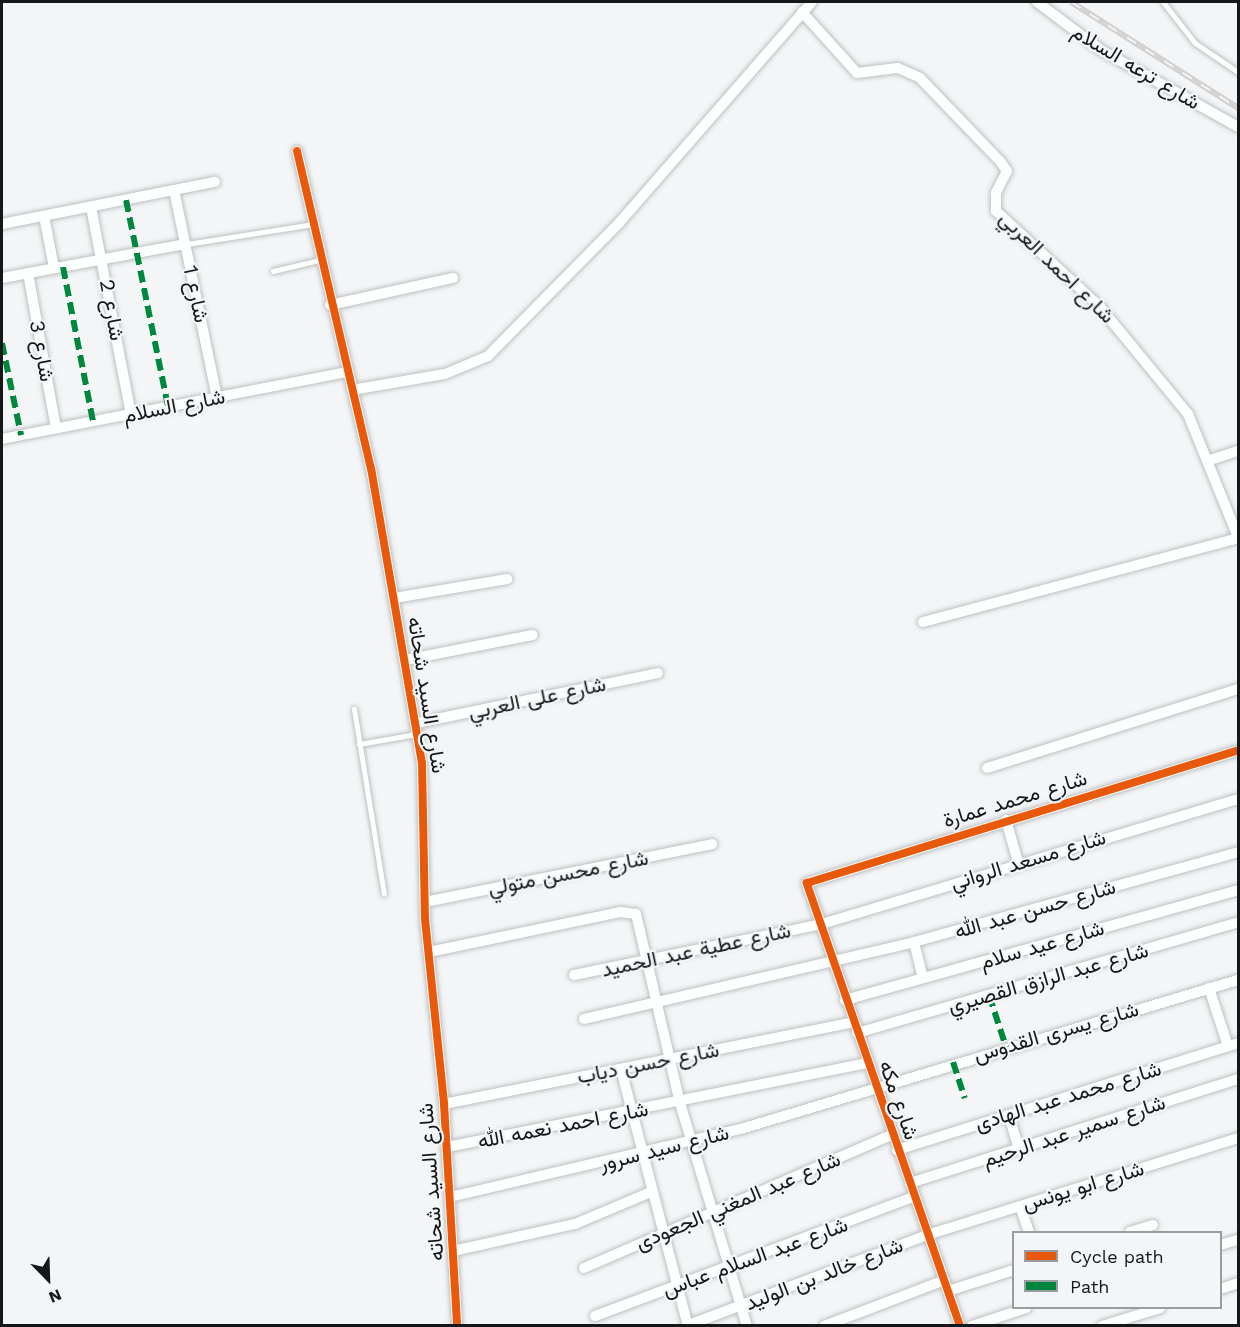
<!DOCTYPE html>
<meta charset="utf-8">
<style>
body{margin:0}
#map{position:relative;width:1240px;height:1327px;overflow:hidden;background:#f3f5f7;font-family:"Work Sans",Vazirmatn,sans-serif}
div>[style]{position:absolute}
[style*='--x']{left:calc(var(--x)*1px);top:calc(var(--y)*1px);width:calc(var(--w)*1px);rotate:calc(var(--a)*1deg)}
.roads{filter:drop-shadow(0 0 2px #bec0c1) drop-shadow(0 0 2px #bec0c1)}
.lane>*{height:5px;margin:-2.5px;padding:0 2.5px;transform-origin:2.5px;border-radius:2.5px;background:#fdfefe}
.street>*{height:10px;margin:-5px;padding:0 5px;transform-origin:5px;border-radius:5px;background:#fdfefe}
.rail>*{height:6px;margin-top:-3px;transform-origin:0;background:repeating-linear-gradient(90deg,#f2f6f8 0 11px,#d0d0d1 0 22px);box-sizing:border-box;border-block:2px solid #d0d0d1}
.quiet>*{height:6px;margin-top:-3px;transform-origin:0;background:repeating-linear-gradient(90deg,#00873e 0 12px,transparent 0 18px)}
.cycleway>*{height:8px;margin:-4px;padding:0 4px;transform-origin:4px;border-radius:4px;background:#e8590c}
span{translate:-50% -50%;white-space:nowrap;text-align:center;line-height:1.15;-webkit-text-stroke:4.5px #f2f6f8;paint-order:stroke}
.street-label{font-size:21px;color:#161718}
.frame{position:absolute;inset:0;border:3px solid #161718;pointer-events:none}
.legend{position:absolute;left:1012px;top:1231px;width:210px;height:78px;box-sizing:border-box;background:#f2f6f8;border:2px solid #9a9d9e;margin:0;padding:8px 10px;list-style:none;font-size:18px;color:#161718}
.legend li{display:flex;align-items:center;gap:12px;height:30px}
.legend b{width:30px;border:2px solid #9a9d9e}
.north{position:absolute;left:18px;top:1249px;width:60px;height:60px;-webkit-text-stroke:4px #f2f6f8;paint-order:stroke;rotate:157deg;font-size:16px;font-weight:700;line-height:24px;text-align:center;color:#161718}
.north::after{content:'';display:block;margin:auto;width:21px;height:27px;background:#161718;clip-path:polygon(50% 0,100% 100%,50% 72%,0 100%)}
</style>
<div id="map">
<div class="roads">
<div class="lane">
<div style="--x:1163;--y:2;--w:52;--a:52"></div>
<div style="--x:1195;--y:43;--w:52;--a:34"></div>
<div style="--x:187;--y:244;--w:128;--a:-9"></div>
<div style="--x:273;--y:271;--w:47;--a:-13.4"></div>
<div style="--x:354;--y:709;--w:187;--a:80.8"></div>
<div style="--x:359;--y:744;--w:58;--a:-10"></div>
</div>
<div class="street">
<div style="--x:1037;--y:2;--w:80;--a:36.9"></div>
<div style="--x:1101;--y:50;--w:157;--a:29.3"></div>
<div style="--x:802;--y:12;--w:82;--a:48"></div>
<div style="--x:857;--y:73;--w:41;--a:-7"></div>
<div style="--x:898;--y:68;--w:24;--a:24"></div>
<div style="--x:920;--y:78;--w:115;--a:46.1"></div>
<div style="--x:1000;--y:161;--w:12;--a:55"></div>
<div style="--x:1007;--y:171;--w:25;--a:117"></div>
<div style="--x:996;--y:193;--w:18;--a:90"></div>
<div style="--x:996;--y:211;--w:142;--a:42.7"></div>
<div style="--x:1100;--y:307;--w:139;--a:50.6"></div>
<div style="--x:1188;--y:414;--w:133;--a:67.9"></div>
<div style="--x:297;--y:151;--w:326;--a:76.9"></div>
<div style="--x:371;--y:468;--w:299;--a:80.2"></div>
<div style="--x:422;--y:763;--w:156;--a:88.9"></div>
<div style="--x:425;--y:919;--w:186;--a:84.1"></div>
<div style="--x:444;--y:1104;--w:222;--a:86.6"></div>
<div style="--x:174;--y:190;--w:211;--a:78.3"></div>
<div style="--x:91;--y:207;--w:211;--a:79.1"></div>
<div style="--x:44;--y:216;--w:53;--a:79.1"></div>
<div style="--x:2;--y:224;--w:217;--a:-11.2"></div>
<div style="--x:28;--y:273;--w:158;--a:79.8"></div>
<div style="--x:2;--y:278;--w:187;--a:-10.5"></div>
<div style="--x:330;--y:305;--w:126;--a:-12.4"></div>
<div style="--x:352;--y:390;--w:94;--a:-9.8"></div>
<div style="--x:445;--y:374;--w:47;--a:-22.7"></div>
<div style="--x:488;--y:356;--w:187;--a:-45.4"></div>
<div style="--x:619;--y:223;--w:293;--a:-48.9"></div>
<div style="--x:2;--y:439;--w:351;--a:-11"></div>
<div style="--x:1210;--y:460;--w:29;--a:-18"></div>
<div style="--x:394;--y:598;--w:115;--a:-9.5"></div>
<div style="--x:923;--y:622;--w:326;--a:-14.9"></div>
<div style="--x:405;--y:660;--w:130;--a:-11.1"></div>
<div style="--x:417;--y:723;--w:246;--a:-11.7"></div>
<div style="--x:987;--y:768;--w:263;--a:-17.5"></div>
<div style="--x:1006;--y:820;--w:44;--a:74.1"></div>
<div style="--x:425;--y:902;--w:293;--a:-11.4"></div>
<div style="--x:914;--y:942;--w:37;--a:76"></div>
<div style="--x:429;--y:952;--w:195;--a:-11.8"></div>
<div style="--x:620;--y:912;--w:16;--a:7"></div>
<div style="--x:636;--y:914;--w:194;--a:76.9"></div>
<div style="--x:680;--y:1103;--w:233;--a:73.3"></div>
<div style="--x:574;--y:975;--w:249;--a:-11.6"></div>
<div style="--x:818;--y:925;--w:438;--a:-16.7"></div>
<div style="--x:1209;--y:988;--w:61;--a:71.9"></div>
<div style="--x:845;--y:1000;--w:408;--a:-15.6"></div>
<div style="--x:584;--y:1019;--w:339;--a:-13.1"></div>
<div style="--x:914;--y:942;--w:336;--a:-15.5"></div>
<div style="--x:857;--y:1033;--w:397;--a:-16.2"></div>
<div style="--x:621;--y:1069;--w:266;--a:75.4"></div>
<div style="--x:444;--y:1104;--w:417;--a:-11.3"></div>
<div style="--x:1009;--y:1115;--w:35;--a:74"></div>
<div style="--x:447;--y:1147;--w:428;--a:-11.3"></div>
<div style="--x:897;--y:1150;--w:357;--a:-17.4"></div>
<div style="--x:910;--y:1183;--w:344;--a:-17.6"></div>
<div style="--x:450;--y:1197;--w:302;--a:-13.2"></div>
<div style="--x:744;--y:1128;--w:516;--a:-16.68"></div>
<div style="--x:1020;--y:1206;--w:28;--a:71"></div>
<div style="--x:1130;--y:1232;--w:24;--a:-17"></div>
<div style="--x:1220;--y:1245;--w:19;--a:-16"></div>
<div style="--x:453;--y:1251;--w:125;--a:-12.5"></div>
<div style="--x:575;--y:1224;--w:82;--a:-22.8"></div>
<div style="--x:584;--y:1268;--w:335;--a:-23.4"></div>
<div style="--x:1220;--y:1289;--w:19;--a:-18"></div>
<div style="--x:948;--y:1291;--w:69;--a:-17.7"></div>
<div style="--x:595;--y:1316;--w:340;--a:-20.5"></div>
<div style="--x:686;--y:1326;--w:258;--a:-20.7"></div>
<div style="--x:927;--y:1235;--w:326;--a:-17.3"></div>
<div style="--x:824;--y:1326;--w:129;--a:-20.8"></div>
<div style="--x:960;--y:1326;--w:469;--a:-109.1"></div>
<div style="--x:807;--y:883;--w:451;--a:-17.1"></div>
<div style="--x:972;--y:1326;--w:57;--a:-18.4"></div>
<div style="--x:1102;--y:1326;--w:61;--a:-17.2"></div>
</div>
</div>
<div class="rail">
<div style="--x:1071;--y:2;--w:198;--a:32.4"></div>
</div>
<div class="quiet">
<div style="--x:126;--y:200;--w:211;--a:78.5"></div>
<div style="--x:63;--y:267;--w:158;--a:79"></div>
<div style="--x:2;--y:343;--w:94;--a:78.3"></div>
<div style="--x:989;--y:995;--w:55;--a:71.9"></div>
<div style="--x:953;--y:1062;--w:38;--a:72"></div>
</div>
<div class="cycleway">
<div style="--x:297;--y:151;--w:326;--a:76.9"></div>
<div style="--x:371;--y:468;--w:299;--a:80.2"></div>
<div style="--x:422;--y:763;--w:156;--a:88.9"></div>
<div style="--x:425;--y:919;--w:186;--a:84.1"></div>
<div style="--x:444;--y:1104;--w:222;--a:86.6"></div>
<div style="--x:960;--y:1326;--w:469;--a:-109.1"></div>
<div style="--x:807;--y:883;--w:451;--a:-17.1"></div>
</div>
<div class="street-label">
<span style="left:1136px;top:67px;rotate:31deg">شارع ترعه السلام</span>
<span style="left:1057px;top:267px;rotate:44deg">شارع احمد العربي</span>
<span style="left:196px;top:294px;rotate:78deg">شارع 1</span>
<span style="left:112px;top:310px;rotate:80deg">شارع 2</span>
<span style="left:42px;top:351px;rotate:80deg">شارع 3</span>
<span style="left:174px;top:406px;rotate:-11deg">شارع السلام</span>
<span style="left:427px;top:695px;rotate:81deg">شارع السيد شحاته</span>
<span style="left:537px;top:698px;rotate:-12deg">شارع على العربي</span>
<span style="left:1015px;top:799px;rotate:-17deg">شارع محمد عمارة</span>
<span style="left:1028px;top:860px;rotate:-17deg">شارع مسعد الرواني</span>
<span style="left:568px;top:873px;rotate:-11deg">شارع محسن متولي</span>
<span style="left:1035px;top:909px;rotate:-16deg">شارع حسن عبد الله</span>
<span style="left:1042px;top:945px;rotate:-16deg">شارع عيد سلام</span>
<span style="left:696px;top:950px;rotate:-12deg">شارع عطية عبد الحميد</span>
<span style="left:1048px;top:978px;rotate:-16deg">شارع عبد الرازق القصيري</span>
<span style="left:1056px;top:1032px;rotate:-16deg">شارع يسرى القدوس</span>
<span style="left:648px;top:1063px;rotate:-11deg">شارع حسن دياب</span>
<span style="left:1068px;top:1096px;rotate:-17deg">شارع محمد عبد الهادى</span>
<span style="left:899px;top:1100px;rotate:71deg">شارع مكه</span>
<span style="left:563px;top:1125px;rotate:-11deg">شارع احمد نعمه الله</span>
<span style="left:1074px;top:1131px;rotate:-18deg">شارع سمير عبد الرحيم</span>
<span style="left:664px;top:1148px;rotate:-14deg">شارع سيد سرور</span>
<span style="left:431px;top:1182px;rotate:-94deg">شارع السيد شحاته</span>
<span style="left:1083px;top:1186px;rotate:-17deg">شارع ابو يونس</span>
<span style="left:738px;top:1201px;rotate:-23deg">شارع عبد المغني الجعودى</span>
<span style="left:755px;top:1257px;rotate:-20deg">شارع عبد السلام عباس</span>
<span style="left:824px;top:1274px;rotate:-21deg">شارع خالد بن الوليد</span>
</div>
<div class="frame"></div>
<ul class="legend">
<li><b style="height:8px;background:#e8590c"></b>Cycle path</li>
<li><b style="height:8px;background:#00873e"></b>Path</li>
</ul>
<div class="north">N</div>
</div>
